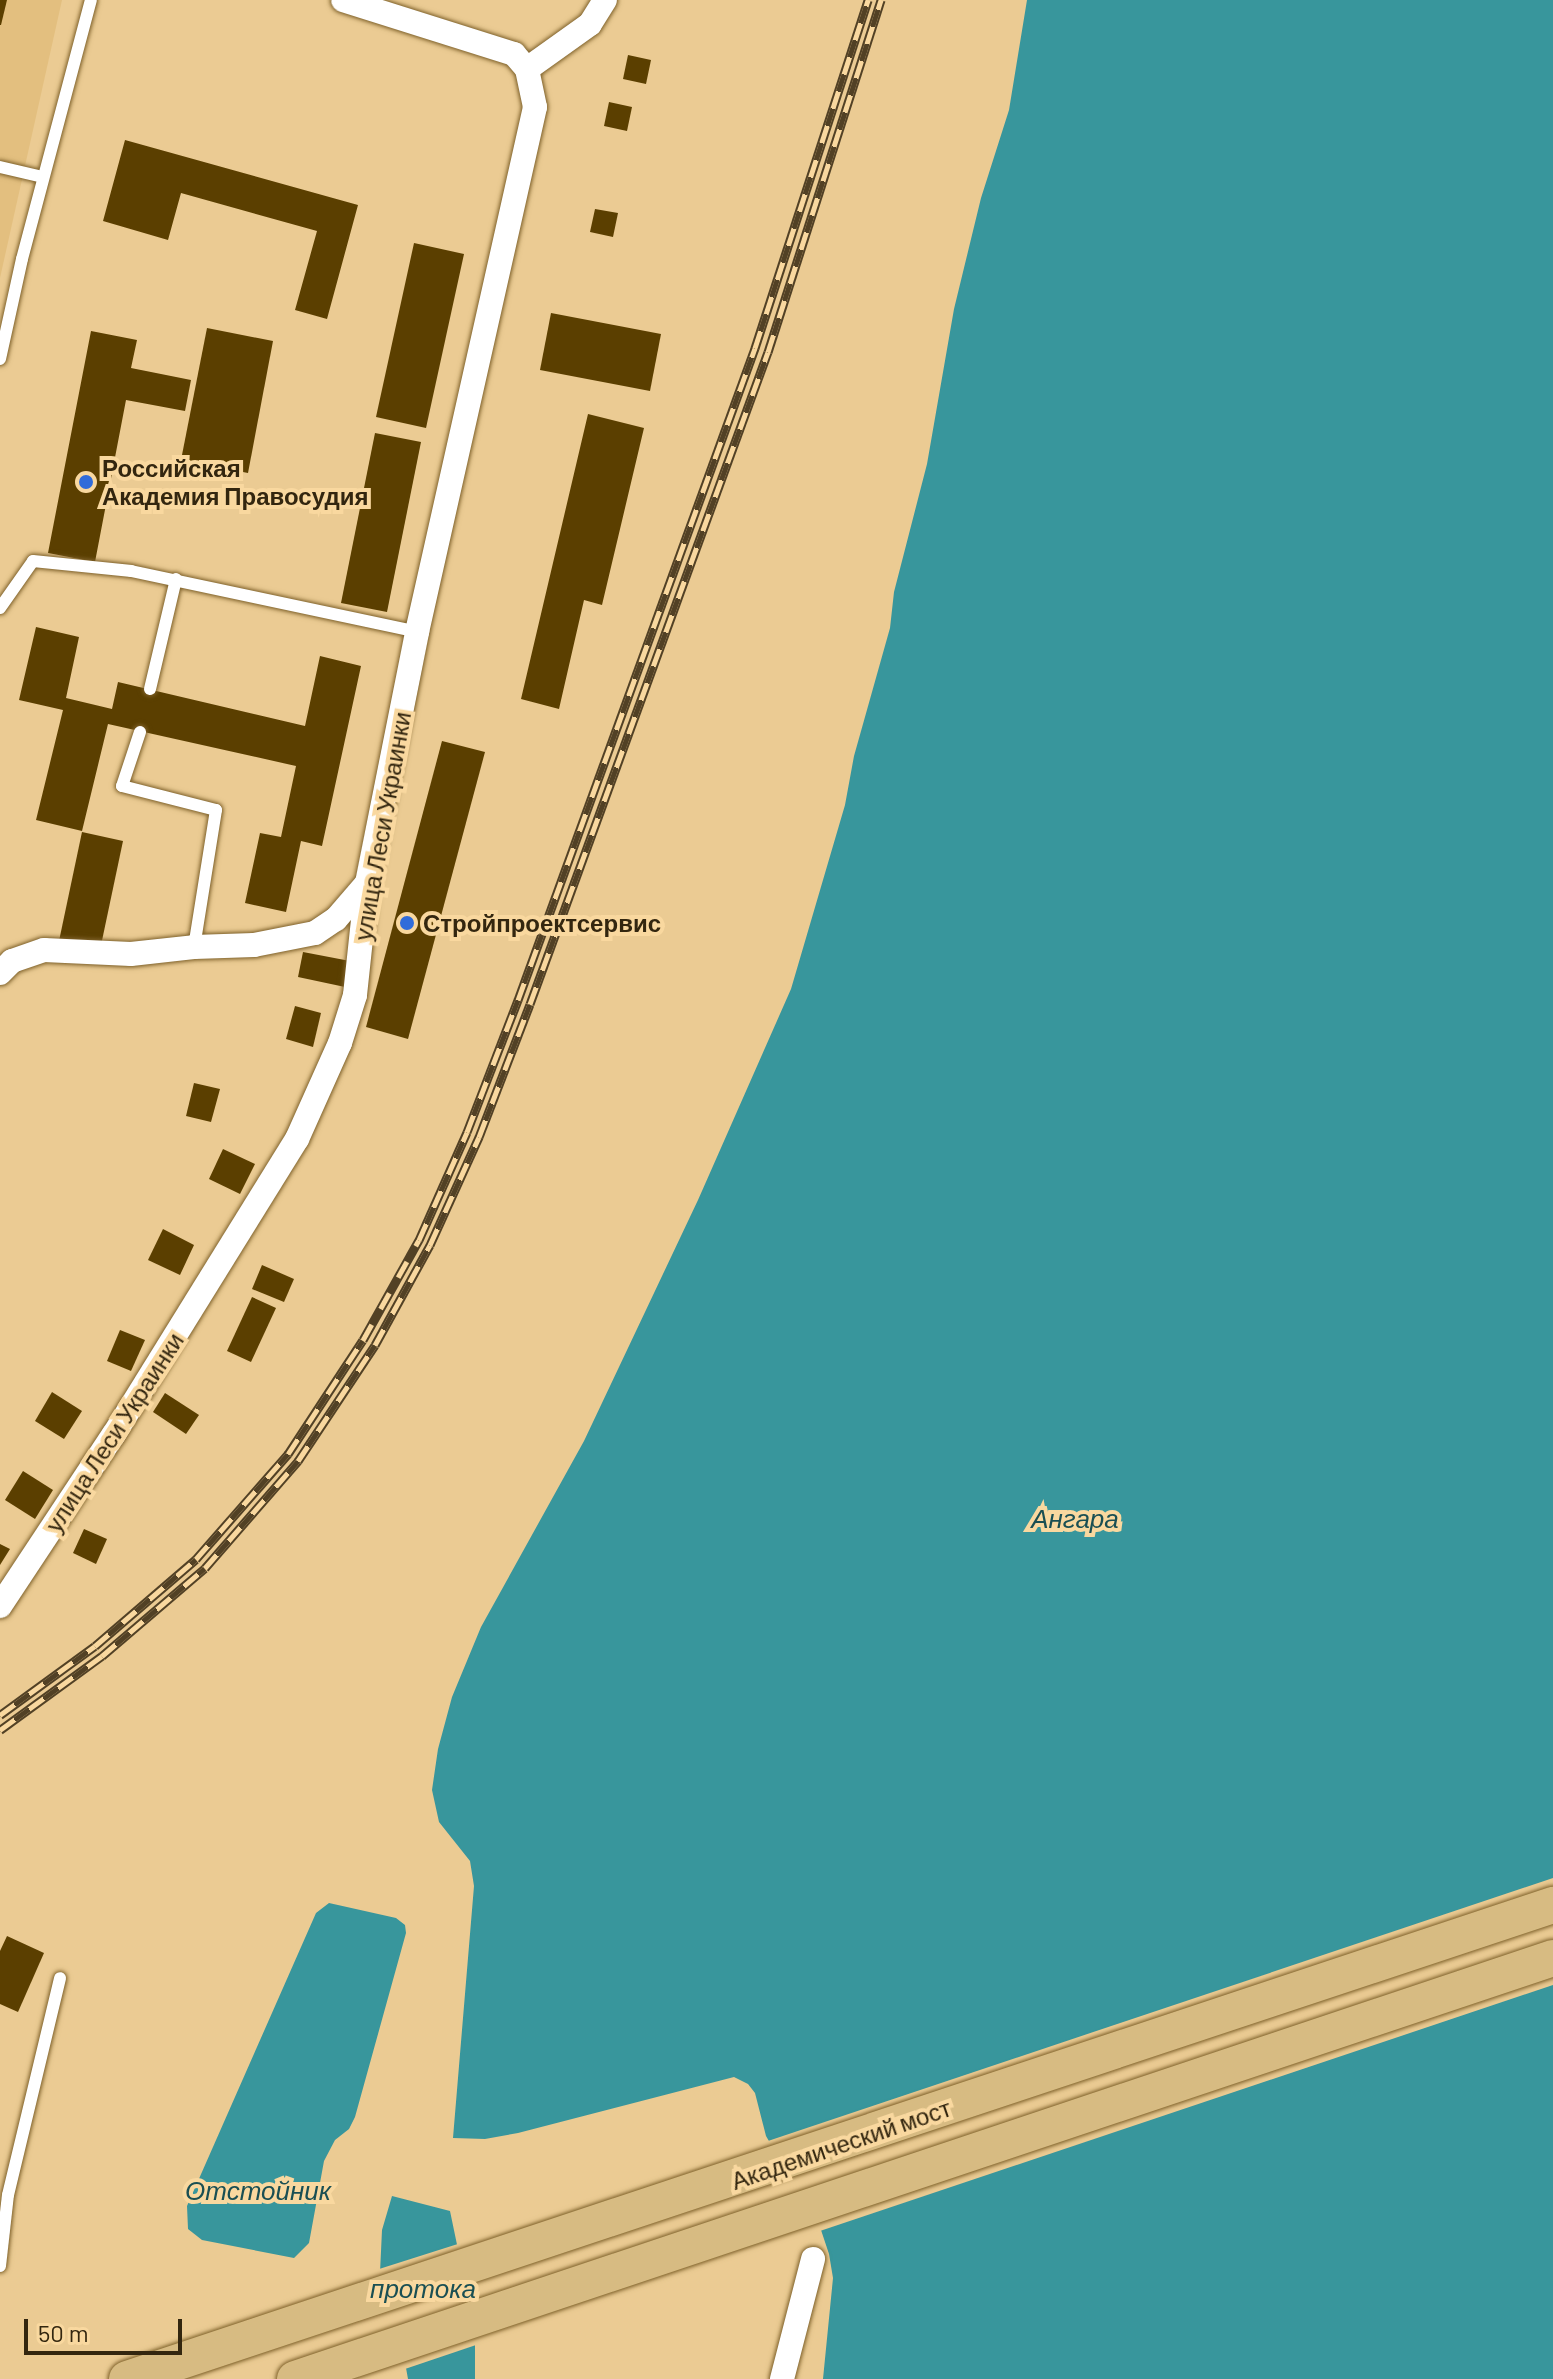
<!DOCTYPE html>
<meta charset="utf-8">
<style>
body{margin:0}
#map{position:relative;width:1553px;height:2379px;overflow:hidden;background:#ebcb93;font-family:Barlow,sans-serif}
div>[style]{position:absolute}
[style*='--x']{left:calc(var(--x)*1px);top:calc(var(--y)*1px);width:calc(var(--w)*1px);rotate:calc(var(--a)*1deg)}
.built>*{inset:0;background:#e3bf7f}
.water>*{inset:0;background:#38969c}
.pier>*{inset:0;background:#ebcb93}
.building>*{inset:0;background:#5b3f00}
.roads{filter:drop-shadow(0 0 2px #7e612a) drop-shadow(0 0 2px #7e612a)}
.service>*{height:12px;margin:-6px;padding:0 6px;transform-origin:6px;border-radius:6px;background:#fff}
.minor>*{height:24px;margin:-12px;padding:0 12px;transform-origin:12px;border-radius:12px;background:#fff}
.primary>*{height:36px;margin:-18px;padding:0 18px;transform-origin:18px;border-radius:18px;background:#d7bb82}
.rail>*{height:9px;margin-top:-4.5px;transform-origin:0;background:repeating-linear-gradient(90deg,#f9d89f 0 18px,#524125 0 36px);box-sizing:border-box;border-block:2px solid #524125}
.dots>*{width:22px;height:22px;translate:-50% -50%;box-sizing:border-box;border:4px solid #f9d89f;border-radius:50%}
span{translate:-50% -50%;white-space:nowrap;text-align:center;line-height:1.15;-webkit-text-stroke:8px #f9d89f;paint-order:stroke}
.poi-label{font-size:24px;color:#33260f;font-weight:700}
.left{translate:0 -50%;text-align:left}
.street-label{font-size:24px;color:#33260f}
.water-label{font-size:26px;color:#1a4f53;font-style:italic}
.scale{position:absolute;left:24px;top:2319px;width:158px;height:36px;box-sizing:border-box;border:4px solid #33260f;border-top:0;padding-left:10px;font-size:24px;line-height:28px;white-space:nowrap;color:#33260f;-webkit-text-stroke:6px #f9d89f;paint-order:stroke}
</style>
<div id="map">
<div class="built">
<div style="clip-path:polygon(0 0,62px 0,0 278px)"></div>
</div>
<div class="water">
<div style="clip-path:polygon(1027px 0,1553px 0,1553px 2379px,823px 2379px,833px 2278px,829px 2254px,821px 2230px,766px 2136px,755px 2093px,748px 2084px,734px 2077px,518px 2133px,485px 2139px,453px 2138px,474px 1886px,470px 1861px,439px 1822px,432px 1790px,438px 1749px,452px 1697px,481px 1627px,584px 1441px,698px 1200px,791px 989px,845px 805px,854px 756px,890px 628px,894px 592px,927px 464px,954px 309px,981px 198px,1009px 110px)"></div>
<div style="clip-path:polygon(329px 1903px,396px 1918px,405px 1925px,406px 1933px,355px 2117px,349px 2129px,335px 2140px,324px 2161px,309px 2243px,294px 2258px,202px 2240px,188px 2229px,187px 2206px,316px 1913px)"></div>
<div style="clip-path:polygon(392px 2196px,450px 2211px,475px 2331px,475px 2379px,408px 2379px,404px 2357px,379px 2294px,382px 2230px)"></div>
</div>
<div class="pier">
<div style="clip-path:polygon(1553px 1878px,1553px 1985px,817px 2232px,765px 2142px)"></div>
<div style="clip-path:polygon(461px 2243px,479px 2344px,402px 2370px,375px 2295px,376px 2270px)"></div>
</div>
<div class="building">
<div style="clip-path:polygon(0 0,7px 0,1px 25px,0 25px)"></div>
<div style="clip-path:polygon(628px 55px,651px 60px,646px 84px,623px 79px)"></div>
<div style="clip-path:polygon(609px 102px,632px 107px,627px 131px,604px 126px)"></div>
<div style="clip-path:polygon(125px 140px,358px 205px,327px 319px,295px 310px,317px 231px,181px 193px,168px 240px,103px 221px)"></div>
<div style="clip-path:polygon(595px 209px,618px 213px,613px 237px,590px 232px)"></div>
<div style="clip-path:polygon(414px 243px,464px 254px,426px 428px,376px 417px)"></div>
<div style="clip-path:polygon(551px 313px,661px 334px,650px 391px,540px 370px)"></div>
<div style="clip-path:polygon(207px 328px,273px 341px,248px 473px,181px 460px)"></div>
<div style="clip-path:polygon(91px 331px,137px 340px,131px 368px,191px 380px,185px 411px,126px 400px,95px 562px,48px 553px)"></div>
<div style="clip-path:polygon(588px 414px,644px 428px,602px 605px,584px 600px,559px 709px,521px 699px)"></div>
<div style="clip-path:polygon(375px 433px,421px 442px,387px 612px,341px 603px)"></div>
<div style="clip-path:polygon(36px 627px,79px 637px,66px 698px,112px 709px,118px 682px,305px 726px,320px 656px,361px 666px,322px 846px,301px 841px,286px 912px,245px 903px,260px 833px,281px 837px,296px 766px,108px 724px,82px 831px,36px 820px,63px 710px,19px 700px)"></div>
<div style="clip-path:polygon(442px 741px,485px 752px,408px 1039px,366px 1027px)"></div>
<div style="clip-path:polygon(82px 832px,123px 841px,100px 950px,59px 941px)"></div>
<div style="clip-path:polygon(303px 952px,350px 961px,345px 987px,298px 977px)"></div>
<div style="clip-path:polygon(295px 1006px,321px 1013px,313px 1047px,286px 1039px)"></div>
<div style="clip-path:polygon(194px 1083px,220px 1089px,211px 1122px,186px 1116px)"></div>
<div style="clip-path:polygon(223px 1149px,255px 1164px,240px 1194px,209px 1179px)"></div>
<div style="clip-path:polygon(163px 1229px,194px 1245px,180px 1275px,148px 1260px)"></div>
<div style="clip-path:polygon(262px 1265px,294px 1279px,284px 1302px,252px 1289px)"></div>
<div style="clip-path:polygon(252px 1297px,276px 1308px,251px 1362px,227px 1351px)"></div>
<div style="clip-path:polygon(120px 1330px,145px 1340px,131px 1371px,107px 1361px)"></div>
<div style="clip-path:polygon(52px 1392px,82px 1411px,64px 1439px,35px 1421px)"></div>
<div style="clip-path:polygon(165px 1393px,199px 1415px,186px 1434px,153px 1412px)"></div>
<div style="clip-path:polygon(23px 1471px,53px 1490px,35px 1519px,5px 1500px)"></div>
<div style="clip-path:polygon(84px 1529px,107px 1539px,96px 1564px,73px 1553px)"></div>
<div style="clip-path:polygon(0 1544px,10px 1549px,0 1565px)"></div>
<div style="clip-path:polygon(7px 1936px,44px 1953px,18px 2012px,0 2004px,0 1951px)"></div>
</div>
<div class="roads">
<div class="service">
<div style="--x:0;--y:167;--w:44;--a:13.1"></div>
<div style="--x:0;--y:359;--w:102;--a:-77.6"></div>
<div style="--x:22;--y:259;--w:268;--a:-75.1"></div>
<div style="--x:0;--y:608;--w:57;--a:-54.9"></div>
<div style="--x:33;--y:561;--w:99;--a:5.8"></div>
<div style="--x:131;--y:571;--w:292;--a:12"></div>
<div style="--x:150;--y:689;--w:113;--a:-76.7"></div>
<div style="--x:140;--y:732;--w:57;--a:108.4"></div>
<div style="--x:122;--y:786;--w:97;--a:14.3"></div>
<div style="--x:216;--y:810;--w:139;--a:99.1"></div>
<div style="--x:0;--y:2266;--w:71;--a:-83.6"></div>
<div style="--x:8;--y:2195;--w:223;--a:-76.5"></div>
</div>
<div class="minor">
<div style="--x:527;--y:69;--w:77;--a:-35.5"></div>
<div style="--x:590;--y:24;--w:28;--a:-58"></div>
<div style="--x:0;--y:973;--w:17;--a:-45"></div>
<div style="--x:12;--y:961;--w:34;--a:-19"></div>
<div style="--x:44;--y:950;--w:87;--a:2.6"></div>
<div style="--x:131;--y:954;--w:63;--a:-6.3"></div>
<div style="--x:194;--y:947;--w:60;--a:-1.9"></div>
<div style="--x:254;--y:945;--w:62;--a:-11.1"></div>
<div style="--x:315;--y:933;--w:25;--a:-34"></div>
<div style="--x:336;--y:919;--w:48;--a:-49.3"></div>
<div style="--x:0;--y:1606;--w:206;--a:-56.5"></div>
<div style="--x:114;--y:1434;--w:347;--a:-58.2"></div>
<div style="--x:297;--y:1139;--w:105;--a:-65.9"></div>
<div style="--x:340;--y:1043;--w:50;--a:-72.6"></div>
<div style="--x:355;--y:995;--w:113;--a:-83.9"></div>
<div style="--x:367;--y:883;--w:256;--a:-78.7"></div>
<div style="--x:417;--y:632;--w:538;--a:-77.33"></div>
<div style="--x:535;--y:107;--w:39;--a:-102"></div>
<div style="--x:527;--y:69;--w:20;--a:-131"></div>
<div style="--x:514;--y:54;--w:179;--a:-162.5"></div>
<div style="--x:782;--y:2379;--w:124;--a:-75.5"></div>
</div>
<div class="primary">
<div style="--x:127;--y:2379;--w:1503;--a:-18.39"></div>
<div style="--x:295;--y:2379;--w:1327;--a:-18.5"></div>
</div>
</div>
<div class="rail">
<div style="--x:0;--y:1715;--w:117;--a:-36"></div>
<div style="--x:95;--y:1646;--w:133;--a:-40.7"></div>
<div style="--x:196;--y:1559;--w:140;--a:-48.8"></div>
<div style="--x:288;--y:1454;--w:136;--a:-56.7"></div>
<div style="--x:363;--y:1340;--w:115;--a:-60.8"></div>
<div style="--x:419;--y:1240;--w:118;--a:-66"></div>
<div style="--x:467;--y:1132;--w:142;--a:-68.9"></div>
<div style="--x:518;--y:1000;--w:694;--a:-70.02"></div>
<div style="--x:755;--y:348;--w:366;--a:-72"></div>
<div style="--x:0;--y:1730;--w:126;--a:-36"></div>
<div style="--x:102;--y:1656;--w:135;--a:-40.5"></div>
<div style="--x:205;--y:1568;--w:142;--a:-49"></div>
<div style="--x:298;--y:1461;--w:139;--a:-56.4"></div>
<div style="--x:375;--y:1345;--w:114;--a:-61.2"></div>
<div style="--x:430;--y:1245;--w:119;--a:-65.6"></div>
<div style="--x:479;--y:1137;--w:142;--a:-69"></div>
<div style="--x:530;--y:1004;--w:694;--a:-69.95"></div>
<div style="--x:768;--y:352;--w:370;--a:-72.2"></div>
</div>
<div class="dots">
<div style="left:86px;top:482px;background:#306cda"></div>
<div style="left:407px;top:923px;background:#306cda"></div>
</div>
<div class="poi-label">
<span class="left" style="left:102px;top:482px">Российская<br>Академия Правосудия</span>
<span class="left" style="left:423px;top:923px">Стройпроектсервис</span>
</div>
<div class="street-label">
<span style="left:382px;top:826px;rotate:-80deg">улица Леси Украинки</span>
<span style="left:114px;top:1432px;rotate:-57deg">улица Леси Украинки</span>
<span style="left:841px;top:2144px;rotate:-19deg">Академический мост</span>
</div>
<div class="water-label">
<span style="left:1075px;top:1518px">Ангара</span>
<span style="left:258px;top:2190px">Отстойник</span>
<span style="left:423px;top:2288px">протока</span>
</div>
<div class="scale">50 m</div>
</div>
